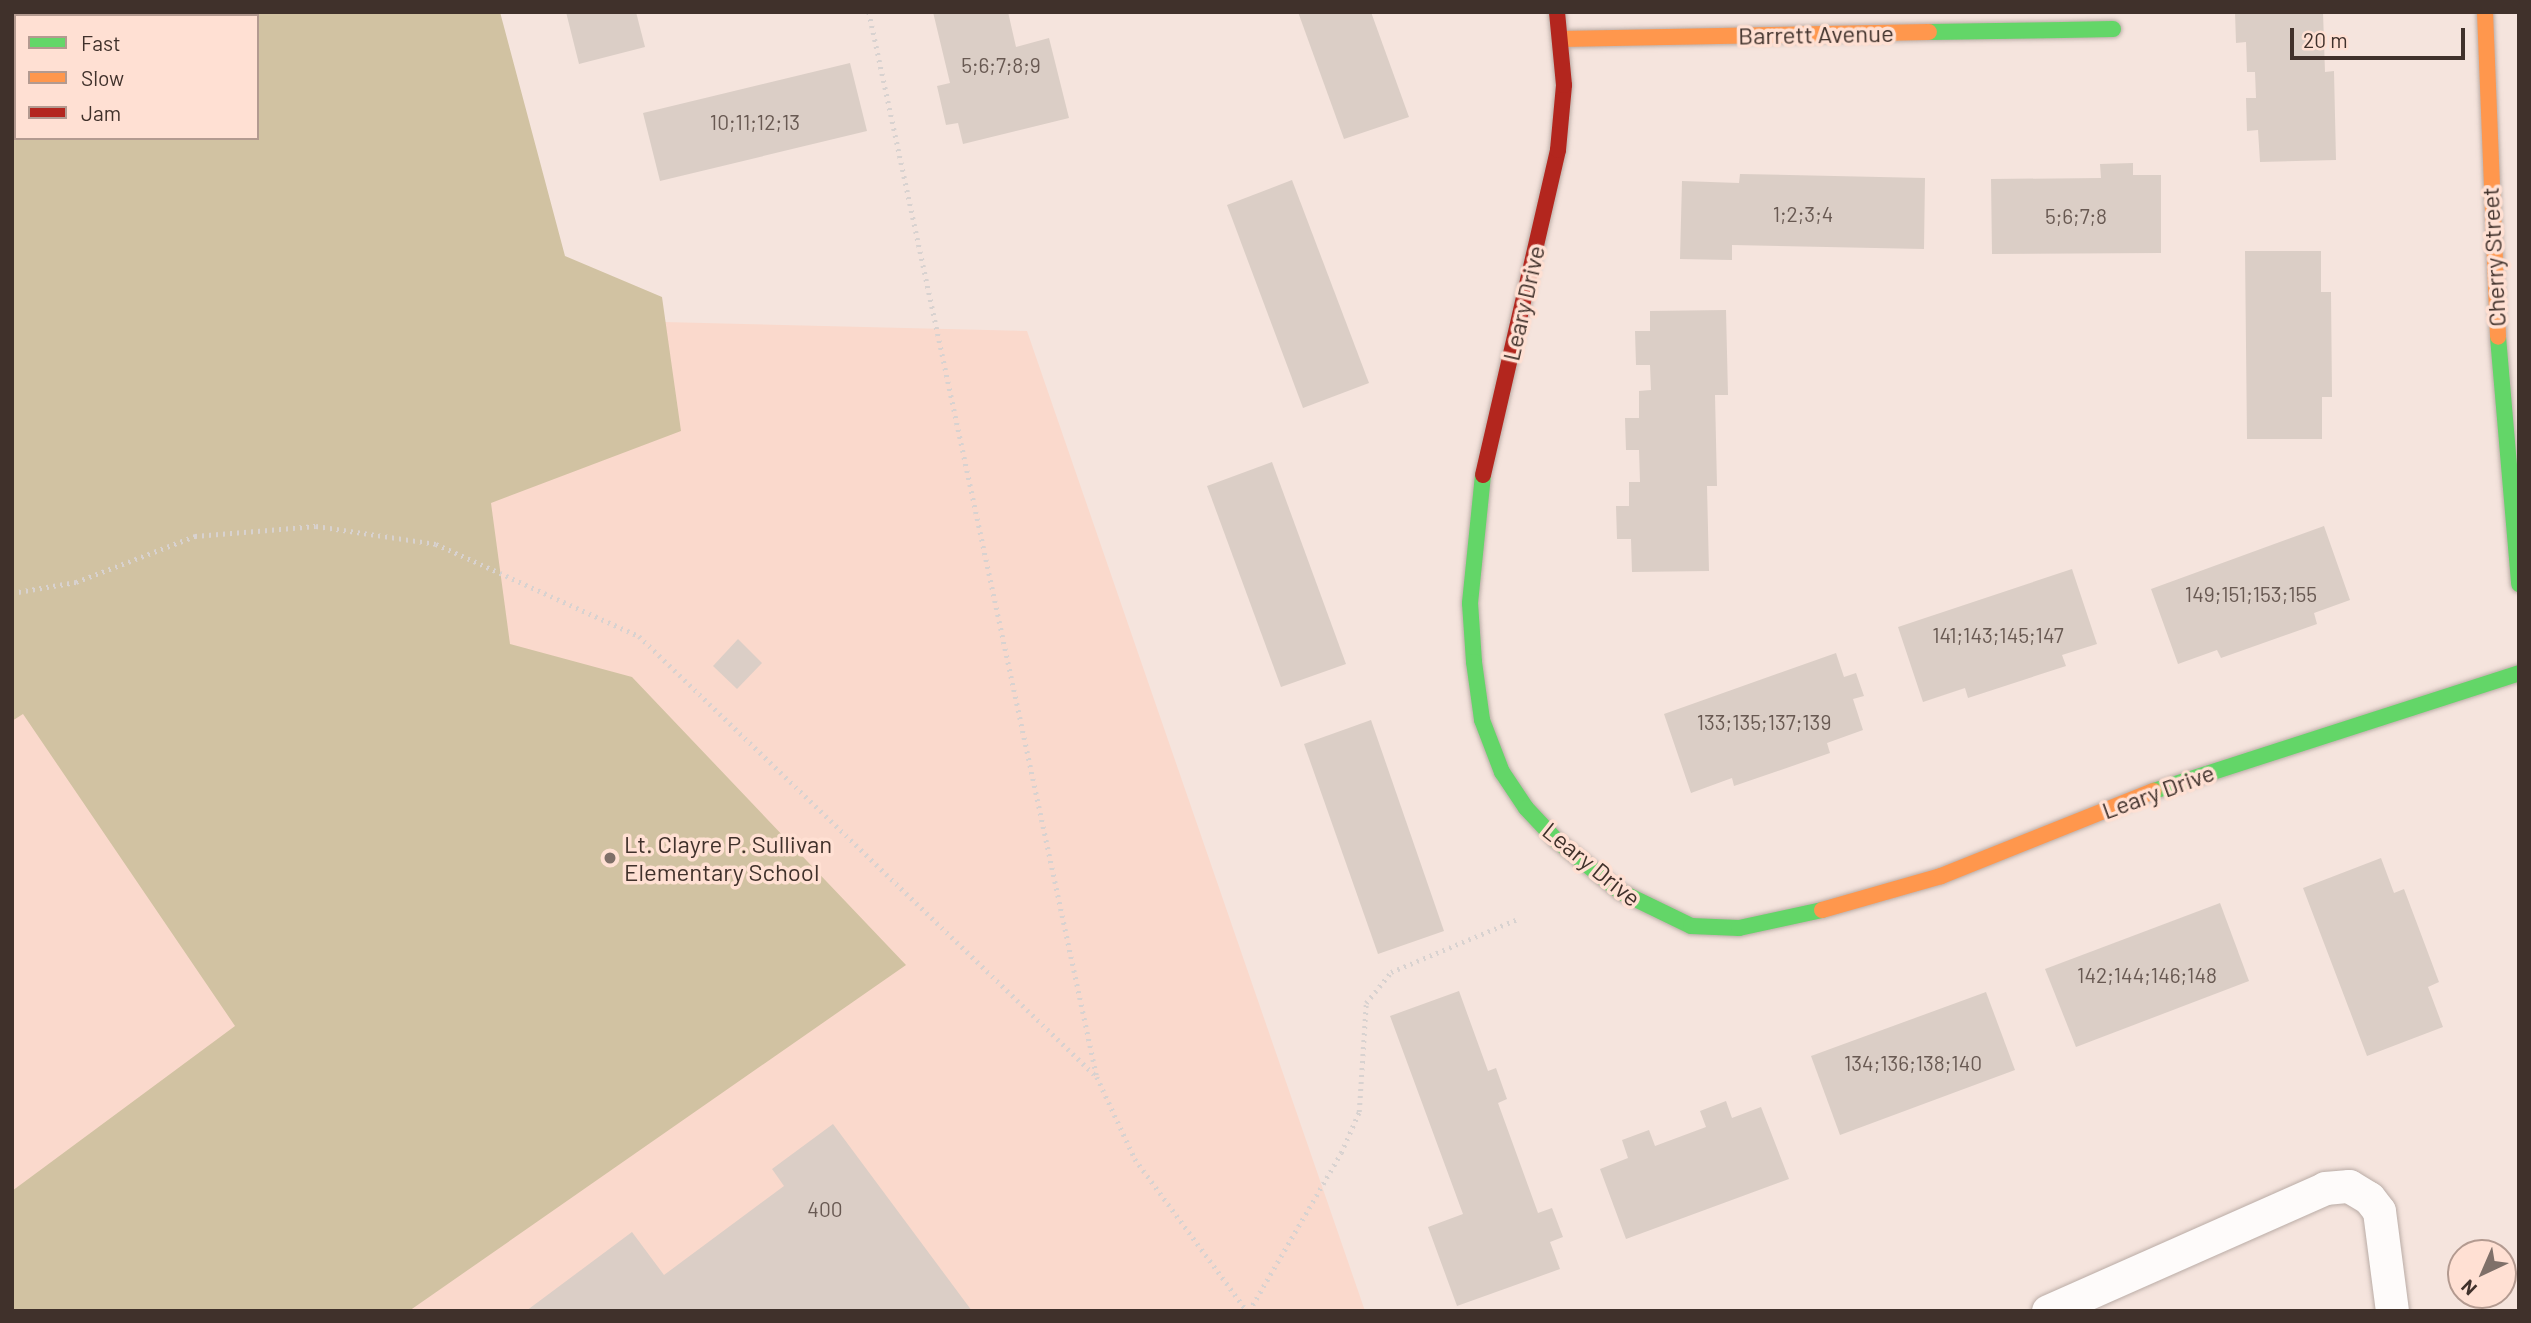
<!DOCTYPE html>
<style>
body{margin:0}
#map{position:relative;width:2531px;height:1323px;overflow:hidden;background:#f5e4dd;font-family:Barlow,sans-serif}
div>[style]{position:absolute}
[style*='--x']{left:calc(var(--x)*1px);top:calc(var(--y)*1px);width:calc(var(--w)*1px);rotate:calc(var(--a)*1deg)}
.built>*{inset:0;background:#fad9cc}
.forest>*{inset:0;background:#d1c2a2}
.building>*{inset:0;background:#dbcec6}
.path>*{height:4.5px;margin-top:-2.25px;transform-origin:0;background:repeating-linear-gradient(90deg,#d8d2d0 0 2px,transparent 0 7px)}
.roads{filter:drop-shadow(0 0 2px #baaca6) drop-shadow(0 0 2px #baaca6)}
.lane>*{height:33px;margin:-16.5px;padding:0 16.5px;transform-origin:16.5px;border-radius:16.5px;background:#fefbfa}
.fast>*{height:16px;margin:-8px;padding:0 8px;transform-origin:8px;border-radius:8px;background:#63d668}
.slow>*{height:16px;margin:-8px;padding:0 8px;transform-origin:8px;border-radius:8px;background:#ff974d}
.jam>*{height:16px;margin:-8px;padding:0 8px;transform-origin:8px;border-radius:8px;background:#b3261e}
.dots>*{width:19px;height:19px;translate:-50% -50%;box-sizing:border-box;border:4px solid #ffe0d3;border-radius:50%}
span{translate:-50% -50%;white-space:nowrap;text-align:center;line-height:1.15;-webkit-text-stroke:7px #ffe0d3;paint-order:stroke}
.number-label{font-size:21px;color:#685952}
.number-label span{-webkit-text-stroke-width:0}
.street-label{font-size:24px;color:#40312b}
.poi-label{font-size:24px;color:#40312b}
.left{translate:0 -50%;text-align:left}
.frame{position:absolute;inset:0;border:14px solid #40312b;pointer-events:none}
.legend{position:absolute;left:14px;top:14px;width:245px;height:126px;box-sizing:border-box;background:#ffe0d3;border:2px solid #b39a90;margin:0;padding:9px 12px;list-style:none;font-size:21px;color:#40312b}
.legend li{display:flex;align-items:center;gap:14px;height:35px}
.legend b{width:35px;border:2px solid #b39a90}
.north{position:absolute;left:2447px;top:1239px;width:70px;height:70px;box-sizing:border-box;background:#ffe0d3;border:2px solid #b39a90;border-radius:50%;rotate:224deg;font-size:19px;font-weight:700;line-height:28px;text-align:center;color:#40312b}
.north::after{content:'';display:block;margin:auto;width:24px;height:32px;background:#7f7069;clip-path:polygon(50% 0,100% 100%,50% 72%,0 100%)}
.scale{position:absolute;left:2290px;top:28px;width:175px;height:32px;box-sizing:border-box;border:4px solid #40312b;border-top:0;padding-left:9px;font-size:21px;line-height:24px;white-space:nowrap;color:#40312b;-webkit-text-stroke:5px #ffe0d3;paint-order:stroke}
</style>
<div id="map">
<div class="built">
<div style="clip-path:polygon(543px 319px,1027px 331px,1365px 1311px,12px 1311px,12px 404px)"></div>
</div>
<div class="forest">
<div style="clip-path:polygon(evenodd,12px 12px,500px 12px,565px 256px,662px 297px,681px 431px,491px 503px,510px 644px,632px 677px,906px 965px,409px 1311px,12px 1311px,12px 1191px,235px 1026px,23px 714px,12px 721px,12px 12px,16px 16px,257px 16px,257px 138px,16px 138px,16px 16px)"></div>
</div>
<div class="building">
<div style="clip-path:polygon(566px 12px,636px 12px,645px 47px,579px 64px)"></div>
<div style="clip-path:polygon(933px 12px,1008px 12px,1016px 47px,1049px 38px,1069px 118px,963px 144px,958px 123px,946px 125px,937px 86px,950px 83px)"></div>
<div style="clip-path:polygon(1298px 12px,1371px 12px,1409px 117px,1344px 139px)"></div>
<div style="clip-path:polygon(2235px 12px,2323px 12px,2325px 72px,2334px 71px,2336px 160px,2260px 162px,2258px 130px,2247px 131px,2246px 98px,2256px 98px,2255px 72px,2247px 72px,2246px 42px,2236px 43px)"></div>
<div style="clip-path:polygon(850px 63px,867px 131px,660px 181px,643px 113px)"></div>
<div style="clip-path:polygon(2133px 163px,2133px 175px,2161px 175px,2161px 253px,1992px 254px,1991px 179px,2101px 178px,2100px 164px)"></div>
<div style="clip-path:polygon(1740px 174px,1925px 178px,1924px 249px,1732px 245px,1732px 260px,1680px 259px,1682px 181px,1739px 183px)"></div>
<div style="clip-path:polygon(1292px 180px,1369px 383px,1303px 408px,1227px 205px)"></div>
<div style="clip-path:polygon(2245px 251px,2321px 251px,2321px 292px,2331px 292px,2332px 397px,2322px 397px,2322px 439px,2247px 439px)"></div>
<div style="clip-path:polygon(1726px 310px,1728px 395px,1715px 395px,1717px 486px,1707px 486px,1709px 571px,1632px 572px,1631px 539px,1617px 539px,1616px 506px,1629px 506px,1629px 482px,1640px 482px,1639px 450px,1626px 450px,1625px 418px,1639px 418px,1639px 391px,1651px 390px,1650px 365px,1636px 365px,1635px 331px,1650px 331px,1650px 311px)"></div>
<div style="clip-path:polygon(1272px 462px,1346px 664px,1281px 687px,1207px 486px)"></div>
<div style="clip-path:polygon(2324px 526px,2350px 600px,2314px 613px,2317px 624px,2221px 658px,2217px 650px,2178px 664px,2151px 589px)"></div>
<div style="clip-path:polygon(2072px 569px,2097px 644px,2062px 655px,2066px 666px,1968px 698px,1965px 688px,1923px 702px,1898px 627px)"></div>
<div style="clip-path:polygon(738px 639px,762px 663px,737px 689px,713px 666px)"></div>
<div style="clip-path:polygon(1836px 653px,1844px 677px,1856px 673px,1864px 696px,1853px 699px,1863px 730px,1827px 743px,1830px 753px,1734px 786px,1732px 778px,1691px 793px,1664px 714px)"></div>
<div style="clip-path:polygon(1371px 720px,1444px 931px,1378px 954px,1304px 744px)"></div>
<div style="clip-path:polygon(2381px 858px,2394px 893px,2404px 889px,2439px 982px,2428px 987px,2443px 1027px,2367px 1056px,2303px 888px)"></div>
<div style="clip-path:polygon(2220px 903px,2249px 981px,2076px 1047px,2045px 969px)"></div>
<div style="clip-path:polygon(1459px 991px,1488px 1071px,1496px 1068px,1507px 1099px,1498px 1103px,1538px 1213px,1552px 1208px,1563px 1237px,1550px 1242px,1560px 1269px,1457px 1306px,1428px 1227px,1463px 1214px,1390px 1016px)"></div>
<div style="clip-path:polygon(1986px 992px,2015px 1070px,1840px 1135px,1811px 1056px)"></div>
<div style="clip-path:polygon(1726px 1101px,1732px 1118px,1761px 1107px,1789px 1179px,1626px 1239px,1600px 1169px,1628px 1158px,1622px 1140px,1649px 1130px,1655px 1146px,1706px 1127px,1700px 1111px)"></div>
<div style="clip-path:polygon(833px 1124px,972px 1311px,526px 1311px,632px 1232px,664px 1275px,784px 1186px,772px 1169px)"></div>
</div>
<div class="path">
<div style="--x:869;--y:12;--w:1089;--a:77.92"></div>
<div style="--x:1097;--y:1077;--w:90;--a:65.1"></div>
<div style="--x:1135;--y:1159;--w:189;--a:53.6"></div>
<div style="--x:12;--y:593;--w:65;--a:-9.8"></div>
<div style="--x:76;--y:582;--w:128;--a:-21.1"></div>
<div style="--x:195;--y:536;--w:121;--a:-4.7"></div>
<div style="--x:316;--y:526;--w:121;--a:8.5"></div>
<div style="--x:436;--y:544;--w:223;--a:24.4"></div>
<div style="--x:639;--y:636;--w:636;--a:43.92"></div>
<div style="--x:1249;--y:1311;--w:183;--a:-59.8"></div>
<div style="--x:1341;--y:1153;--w:45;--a:-66.3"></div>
<div style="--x:1359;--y:1112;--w:109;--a:-86.3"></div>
<div style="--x:1366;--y:1003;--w:40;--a:-51"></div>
<div style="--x:1391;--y:972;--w:138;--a:-22.7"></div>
</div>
<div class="roads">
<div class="lane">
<div style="--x:2048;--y:1311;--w:303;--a:-23.9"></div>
<div style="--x:2325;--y:1188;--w:24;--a:-5"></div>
<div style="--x:2349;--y:1186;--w:23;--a:31"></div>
<div style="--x:2369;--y:1198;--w:16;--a:52"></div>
<div style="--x:2379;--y:1211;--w:101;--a:82.6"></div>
</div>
<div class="fast">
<div style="--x:1929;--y:32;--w:184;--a:-0.9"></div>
<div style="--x:2498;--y:337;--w:248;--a:85.1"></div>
<div style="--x:1483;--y:475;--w:129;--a:95.8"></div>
<div style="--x:1470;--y:603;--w:59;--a:86.1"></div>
<div style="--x:1474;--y:662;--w:59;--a:82.1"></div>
<div style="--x:1482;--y:720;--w:56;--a:69"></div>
<div style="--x:1502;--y:772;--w:43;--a:56.3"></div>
<div style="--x:1526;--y:808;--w:44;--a:46.8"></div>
<div style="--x:1556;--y:840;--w:83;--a:38.7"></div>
<div style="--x:1621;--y:892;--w:78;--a:25.9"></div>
<div style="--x:1691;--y:926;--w:48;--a:2.4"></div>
<div style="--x:1739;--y:928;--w:85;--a:-12.2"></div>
<div style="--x:2154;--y:791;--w:384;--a:-17.9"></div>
</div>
<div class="slow">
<div style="--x:2485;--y:12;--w:325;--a:87.7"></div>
<div style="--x:1561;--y:39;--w:368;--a:-1.1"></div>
<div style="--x:1822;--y:910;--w:124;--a:-15.9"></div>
<div style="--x:1941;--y:876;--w:229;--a:-21.8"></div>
</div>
<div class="jam">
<div style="--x:1483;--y:475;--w:334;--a:-77"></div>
<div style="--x:1558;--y:150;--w:65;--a:-84.7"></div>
<div style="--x:1564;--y:85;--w:73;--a:-95.5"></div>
</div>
</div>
<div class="dots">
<div style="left:610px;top:858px;background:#7f7069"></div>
</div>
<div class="number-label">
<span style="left:1001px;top:65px">5;6;7;8;9</span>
<span style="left:755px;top:122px">10;11;12;13</span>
<span style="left:1803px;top:214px">1;2;3;4</span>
<span style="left:2076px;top:216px">5;6;7;8</span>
<span style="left:2251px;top:594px">149;151;153;155</span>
<span style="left:1998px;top:635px">141;143;145;147</span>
<span style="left:1764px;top:722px">133;135;137;139</span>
<span style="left:2147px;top:975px">142;144;146;148</span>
<span style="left:1913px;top:1063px">134;136;138;140</span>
<span style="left:825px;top:1209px">400</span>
</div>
<div class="street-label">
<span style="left:1816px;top:34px;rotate:-1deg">Barrett Avenue</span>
<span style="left:2493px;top:257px;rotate:-93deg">Cherry Street</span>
<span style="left:1523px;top:303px;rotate:-77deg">Leary Drive</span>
<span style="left:2158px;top:791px;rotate:-20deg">Leary Drive</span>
<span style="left:1592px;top:864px;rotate:39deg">Leary Drive</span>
</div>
<div class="poi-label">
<span class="left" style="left:624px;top:858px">Lt. Clayre P. Sullivan<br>Elementary School</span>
</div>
<div class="frame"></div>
<ul class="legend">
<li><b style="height:9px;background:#63d668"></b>Fast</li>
<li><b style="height:9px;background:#ff974d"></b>Slow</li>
<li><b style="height:9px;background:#b3261e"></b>Jam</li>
</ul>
<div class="north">N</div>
<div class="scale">20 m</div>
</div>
